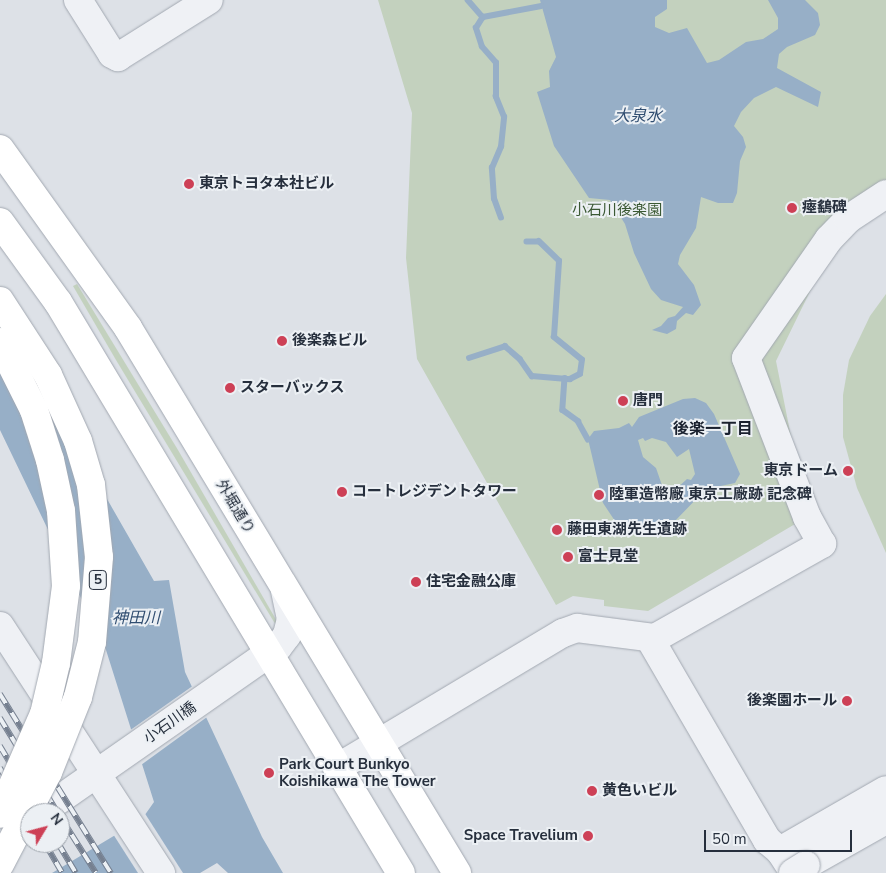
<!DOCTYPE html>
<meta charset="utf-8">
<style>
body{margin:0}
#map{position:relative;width:886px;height:873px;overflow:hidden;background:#dde1e7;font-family:"Nunito Sans","Noto Sans JP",sans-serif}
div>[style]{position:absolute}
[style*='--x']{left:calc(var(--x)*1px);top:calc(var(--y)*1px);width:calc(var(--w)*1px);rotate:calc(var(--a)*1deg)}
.green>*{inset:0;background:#c3d1be}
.water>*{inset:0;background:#97afc7}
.pier>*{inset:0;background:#dde1e7}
.stream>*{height:5.5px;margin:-2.75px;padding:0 2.75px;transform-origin:2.75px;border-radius:2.75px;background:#97afc7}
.roads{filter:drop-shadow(0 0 1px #a2a8b1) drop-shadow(0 0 1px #a2a8b1)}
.minor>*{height:28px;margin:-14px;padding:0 14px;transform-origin:14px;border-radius:14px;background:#eff1f5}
.major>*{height:28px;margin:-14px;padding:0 14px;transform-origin:14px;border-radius:14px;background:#fff}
.rail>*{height:5.5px;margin-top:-2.75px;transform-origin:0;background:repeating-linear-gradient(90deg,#ecf0f4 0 11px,#768090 0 22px);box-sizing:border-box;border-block:1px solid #768090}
.bridges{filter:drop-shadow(0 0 1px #a2a8b1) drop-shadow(0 0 1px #a2a8b1)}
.minor-bridge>*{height:28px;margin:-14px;padding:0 14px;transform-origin:14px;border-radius:14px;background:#eff1f5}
.highway-bridge>*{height:28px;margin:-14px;padding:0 14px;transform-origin:14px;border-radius:14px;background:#fff}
.dots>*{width:14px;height:14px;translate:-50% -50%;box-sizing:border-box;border:2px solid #ecf0f4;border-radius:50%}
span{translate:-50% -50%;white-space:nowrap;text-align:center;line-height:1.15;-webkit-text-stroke:4px #ecf0f4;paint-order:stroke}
.shield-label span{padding:1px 4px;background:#ecf0f4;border:1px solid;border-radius:4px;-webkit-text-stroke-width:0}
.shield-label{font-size:14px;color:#262f3d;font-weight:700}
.poi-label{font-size:15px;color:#262f3d;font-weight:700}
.left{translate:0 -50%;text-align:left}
.right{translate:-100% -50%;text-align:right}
.park-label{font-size:15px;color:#3b5934}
.street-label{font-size:15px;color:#262f3d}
.water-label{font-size:16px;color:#314e71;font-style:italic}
.neighbourhood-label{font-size:16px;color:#19202e;font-weight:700}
.north{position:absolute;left:20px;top:803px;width:50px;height:50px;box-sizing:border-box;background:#ecf0f4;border:1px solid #9da3ab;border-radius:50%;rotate:53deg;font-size:14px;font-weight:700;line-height:20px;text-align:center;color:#262f3d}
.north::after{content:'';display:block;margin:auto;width:18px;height:22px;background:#cd4056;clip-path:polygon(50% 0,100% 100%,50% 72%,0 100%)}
.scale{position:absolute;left:704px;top:830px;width:148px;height:22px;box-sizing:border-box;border:2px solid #262f3d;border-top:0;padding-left:6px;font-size:15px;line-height:18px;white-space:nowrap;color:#262f3d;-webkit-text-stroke:4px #ecf0f4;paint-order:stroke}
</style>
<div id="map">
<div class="green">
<div style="clip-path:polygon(378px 0,886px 0,886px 209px,857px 228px,821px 269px,776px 361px,807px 517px,648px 611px,604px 606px,604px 600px,573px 596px,556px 605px,417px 359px,406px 258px,412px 113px)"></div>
<div style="clip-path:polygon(77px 284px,178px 450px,278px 623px,277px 627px,116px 360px,73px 286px)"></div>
<div style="clip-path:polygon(886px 294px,886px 553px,857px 488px,843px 437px,843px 395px,849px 360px,870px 316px)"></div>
</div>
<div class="water">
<div style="clip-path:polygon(540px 0,667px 0,667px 9px,655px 17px,655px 27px,669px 33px,687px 28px,707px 63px,719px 60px,746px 42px,763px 39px,778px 29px,778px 18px,768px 0,805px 0,818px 13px,820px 25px,815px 35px,787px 47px,779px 54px,777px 68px,821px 92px,818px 107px,776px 87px,754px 98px,741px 112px,734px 126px,743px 137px,746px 147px,740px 161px,737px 193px,733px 203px,718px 203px,701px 197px,696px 228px,680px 255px,678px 264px,694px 285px,701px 305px,693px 315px,686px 313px,677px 321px,676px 329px,667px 334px,652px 330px,661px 326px,668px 318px,675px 316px,683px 307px,661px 300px,651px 289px,634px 253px,625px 224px,610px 200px,589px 198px,554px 146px,537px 92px,550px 87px,549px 71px,556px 57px)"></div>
<div style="clip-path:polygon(0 312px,154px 581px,169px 580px,185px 672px,262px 837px,283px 873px,228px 873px,217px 863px,200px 873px,52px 873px,142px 819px,154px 802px,106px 650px,0 430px)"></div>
<div style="clip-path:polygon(evenodd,695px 398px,706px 403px,714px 414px,740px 474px,735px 483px,706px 489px,673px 523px,660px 531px,633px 533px,615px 521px,603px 503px,588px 439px,594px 431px,619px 428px,629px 423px,632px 427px,639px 417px,683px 399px,695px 398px,643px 438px,645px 441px,652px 438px,666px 442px,677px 457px,689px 449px,695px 474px,691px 480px,687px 479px,675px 490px,664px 491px,656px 468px,643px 457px,638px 440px,643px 438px)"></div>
</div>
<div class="pier">
<div style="clip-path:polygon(194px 685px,207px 717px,141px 765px,129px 731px)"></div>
<div style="clip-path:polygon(144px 812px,183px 873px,138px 873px,113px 834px)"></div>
</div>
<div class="stream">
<div style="--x:468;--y:0;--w:23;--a:49"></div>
<div style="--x:501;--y:218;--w:20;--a:-110"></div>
<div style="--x:494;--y:199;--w:31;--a:-94"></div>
<div style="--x:492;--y:168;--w:23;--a:-67"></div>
<div style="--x:501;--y:147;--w:30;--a:-84"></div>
<div style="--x:504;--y:117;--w:22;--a:-112"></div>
<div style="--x:496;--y:97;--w:34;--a:-90"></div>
<div style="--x:496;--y:63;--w:21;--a:-131"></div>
<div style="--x:482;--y:47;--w:20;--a:-108"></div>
<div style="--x:476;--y:28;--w:13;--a:-58"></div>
<div style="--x:483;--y:17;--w:59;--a:-10.7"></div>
<div style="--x:469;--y:358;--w:38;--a:-18"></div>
<div style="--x:505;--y:346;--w:20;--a:41"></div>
<div style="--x:520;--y:359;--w:21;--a:55"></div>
<div style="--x:532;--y:376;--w:38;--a:5"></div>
<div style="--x:570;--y:379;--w:11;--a:-27"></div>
<div style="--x:580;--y:374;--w:14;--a:-82"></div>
<div style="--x:582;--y:360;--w:36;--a:-141"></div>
<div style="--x:554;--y:337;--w:76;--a:-86.2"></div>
<div style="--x:559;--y:261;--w:28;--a:-136"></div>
<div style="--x:539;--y:242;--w:12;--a:180"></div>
<div style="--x:565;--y:378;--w:32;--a:94"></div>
<div style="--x:563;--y:410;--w:19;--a:36"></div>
<div style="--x:578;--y:421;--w:21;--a:61"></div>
</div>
<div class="roads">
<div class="minor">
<div style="--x:78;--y:0;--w:64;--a:57.8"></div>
<div style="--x:112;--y:54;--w:7;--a:27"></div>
<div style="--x:118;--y:57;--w:107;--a:-32.1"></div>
<div style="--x:0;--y:626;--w:295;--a:56.9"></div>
<div style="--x:650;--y:639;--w:233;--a:59.8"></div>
<div style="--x:767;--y:840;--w:17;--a:40"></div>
<div style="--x:337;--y:768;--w:263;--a:-30.9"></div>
<div style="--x:563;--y:633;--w:15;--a:-20"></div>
<div style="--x:577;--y:628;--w:79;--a:7.3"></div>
<div style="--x:655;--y:638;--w:192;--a:-29.4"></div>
<div style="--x:822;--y:544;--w:31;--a:-119"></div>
<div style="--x:807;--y:517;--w:170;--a:-111"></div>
<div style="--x:746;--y:358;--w:145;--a:-55.1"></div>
<div style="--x:829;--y:239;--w:28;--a:-46"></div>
<div style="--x:848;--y:219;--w:45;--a:-33.3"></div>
<div style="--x:40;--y:813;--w:290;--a:-34.9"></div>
<div style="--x:278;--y:647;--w:15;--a:-53"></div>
<div style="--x:287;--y:635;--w:16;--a:-76"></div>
<div style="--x:291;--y:619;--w:29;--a:-102"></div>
<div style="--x:789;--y:865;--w:17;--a:-123"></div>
<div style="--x:780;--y:851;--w:122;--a:-29.9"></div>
<div style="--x:806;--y:865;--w:92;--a:-29.4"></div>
</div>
<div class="major">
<div style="--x:0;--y:149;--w:220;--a:54.4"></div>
<div style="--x:128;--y:328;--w:637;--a:58.88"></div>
<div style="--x:0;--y:222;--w:99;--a:54.1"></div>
<div style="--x:58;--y:302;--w:666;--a:59.01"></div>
</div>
</div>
<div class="rail">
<div style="--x:0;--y:694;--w:211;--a:58.2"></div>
<div style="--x:0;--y:718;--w:111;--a:58.6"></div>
<div style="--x:0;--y:746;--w:78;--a:59.2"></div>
<div style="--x:0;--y:768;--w:58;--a:59"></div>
<div style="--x:60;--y:816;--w:67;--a:57.7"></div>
<div style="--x:45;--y:843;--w:34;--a:60"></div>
<div style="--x:58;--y:843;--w:35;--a:59"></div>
</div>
<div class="bridges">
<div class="minor-bridge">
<div style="--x:793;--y:873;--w:15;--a:-32"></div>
</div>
<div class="highway-bridge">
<div style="--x:0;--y:301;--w:88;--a:57"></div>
<div style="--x:48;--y:375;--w:72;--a:65.6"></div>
<div style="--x:78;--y:441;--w:46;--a:73.5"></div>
<div style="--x:91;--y:485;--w:72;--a:83.7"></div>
<div style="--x:99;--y:557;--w:85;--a:94.7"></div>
<div style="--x:92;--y:642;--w:57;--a:104.3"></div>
<div style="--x:78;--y:697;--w:81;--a:111.8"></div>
<div style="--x:48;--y:772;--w:104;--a:117.6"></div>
<div style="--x:0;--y:342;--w:76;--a:63.4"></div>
<div style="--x:34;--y:410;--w:52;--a:72.3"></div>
<div style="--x:50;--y:460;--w:52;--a:77.8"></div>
<div style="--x:61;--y:511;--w:75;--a:86.2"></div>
<div style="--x:66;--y:586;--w:78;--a:97.4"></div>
<div style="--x:56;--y:663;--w:52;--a:103.2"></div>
<div style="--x:44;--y:714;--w:109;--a:113.7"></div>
</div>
</div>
<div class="dots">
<div style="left:189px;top:184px;background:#cd4056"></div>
<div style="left:792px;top:208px;background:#cd4056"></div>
<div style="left:282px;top:341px;background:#cd4056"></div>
<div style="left:230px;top:388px;background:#cd4056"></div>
<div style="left:623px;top:401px;background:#cd4056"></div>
<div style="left:848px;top:471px;background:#cd4056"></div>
<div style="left:342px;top:492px;background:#cd4056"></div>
<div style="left:599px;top:495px;background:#cd4056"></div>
<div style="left:557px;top:530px;background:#cd4056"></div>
<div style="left:568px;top:557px;background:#cd4056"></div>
<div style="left:416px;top:582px;background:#cd4056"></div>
<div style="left:847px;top:701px;background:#cd4056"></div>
<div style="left:269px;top:773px;background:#cd4056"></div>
<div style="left:592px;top:791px;background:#cd4056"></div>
<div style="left:588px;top:836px;background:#cd4056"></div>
</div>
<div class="shield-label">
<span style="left:98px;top:580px">5</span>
</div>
<div class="poi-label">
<span class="left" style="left:199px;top:184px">東京トヨタ本社ビル</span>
<span class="left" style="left:802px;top:208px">瘞鷂碑</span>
<span class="left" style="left:292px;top:341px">後楽森ビル</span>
<span class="left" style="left:240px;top:388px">スターバックス</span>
<span class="left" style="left:633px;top:401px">唐門</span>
<span class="right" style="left:838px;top:471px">東京ドーム</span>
<span class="left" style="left:352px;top:492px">コートレジデントタワー</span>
<span class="left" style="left:609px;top:495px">陸軍造幣廠 東京工廠跡 記念碑</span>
<span class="left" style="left:567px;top:530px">藤田東湖先生遺跡</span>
<span class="left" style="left:578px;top:557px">富士見堂</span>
<span class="left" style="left:426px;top:582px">住宅金融公庫</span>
<span class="right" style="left:837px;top:701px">後楽園ホール</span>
<span class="left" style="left:279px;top:773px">Park Court Bunkyo<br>Koishikawa The Tower</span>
<span class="left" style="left:602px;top:791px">黄色いビル</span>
<span class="right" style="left:578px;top:836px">Space Travelium</span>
</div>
<div class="park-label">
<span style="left:617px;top:211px">小石川後楽園</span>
</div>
<div class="street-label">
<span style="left:235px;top:507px;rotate:59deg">外堀通り</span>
<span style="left:170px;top:723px;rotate:-35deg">小石川橋</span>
</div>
<div class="water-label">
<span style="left:638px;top:116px">大泉水</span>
<span style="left:136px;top:618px">神田川</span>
</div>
<div class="neighbourhood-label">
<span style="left:713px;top:429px">後楽一丁目</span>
</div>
<div class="north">N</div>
<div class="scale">50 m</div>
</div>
